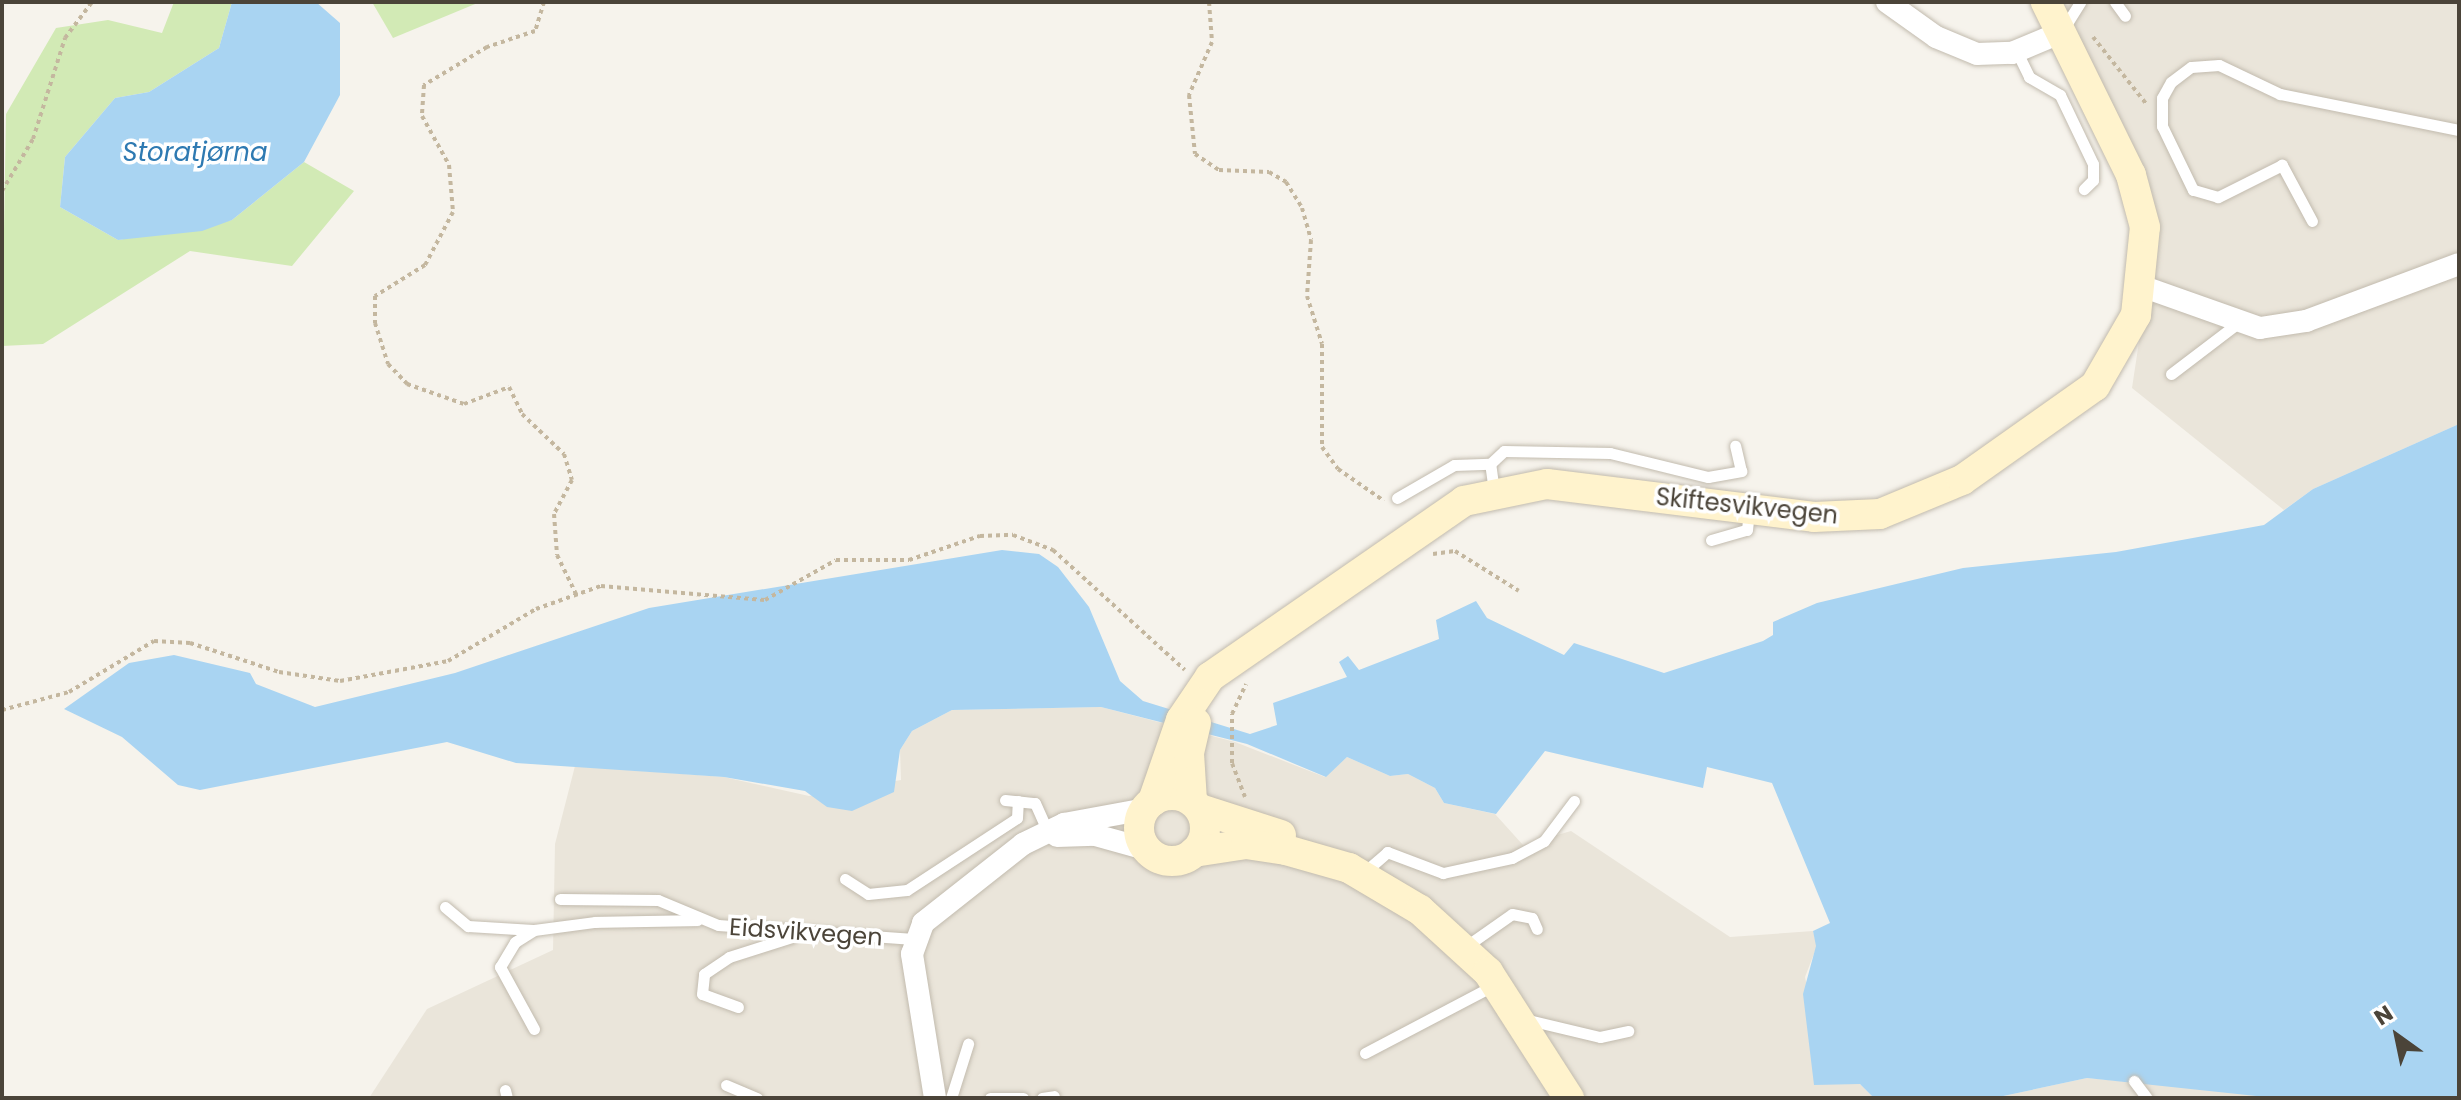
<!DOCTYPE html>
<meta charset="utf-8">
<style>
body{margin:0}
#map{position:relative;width:2461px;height:1100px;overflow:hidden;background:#f6f3ec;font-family:Poppins,sans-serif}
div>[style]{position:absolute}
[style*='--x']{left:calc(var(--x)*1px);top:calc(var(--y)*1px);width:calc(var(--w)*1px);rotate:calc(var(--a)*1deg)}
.residential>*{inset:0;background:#eae5da}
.green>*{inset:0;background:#d2eab5}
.water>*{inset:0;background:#a9d4f2}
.path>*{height:4px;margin-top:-2px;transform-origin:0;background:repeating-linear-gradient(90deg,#c4b79f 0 4px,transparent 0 8px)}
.roads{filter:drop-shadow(0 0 2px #c2bbae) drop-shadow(0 0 2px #c2bbae)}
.service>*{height:11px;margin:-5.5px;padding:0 5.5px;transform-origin:5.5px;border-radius:5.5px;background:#fff}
.minor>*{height:22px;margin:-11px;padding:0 11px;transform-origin:11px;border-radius:11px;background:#fff}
.secondary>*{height:30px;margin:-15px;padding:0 15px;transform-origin:15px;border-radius:15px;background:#fff3cd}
.secondary>.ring{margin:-15px;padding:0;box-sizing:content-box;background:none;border:30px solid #fff3cd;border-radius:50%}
span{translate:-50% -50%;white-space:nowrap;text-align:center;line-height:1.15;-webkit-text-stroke:7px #fff;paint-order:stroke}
.street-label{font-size:24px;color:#4b4439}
.water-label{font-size:26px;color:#2e7ab2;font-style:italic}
.frame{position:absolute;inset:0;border:4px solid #4b4439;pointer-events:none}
.north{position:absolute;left:2357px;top:996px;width:80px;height:80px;-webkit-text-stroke:6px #fff;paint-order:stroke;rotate:327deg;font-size:22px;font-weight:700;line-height:32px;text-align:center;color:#4b4439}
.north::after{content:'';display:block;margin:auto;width:28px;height:36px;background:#4b4439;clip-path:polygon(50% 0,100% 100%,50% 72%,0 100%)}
</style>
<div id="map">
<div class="residential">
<div style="clip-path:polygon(2053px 2px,2459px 2px,2459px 424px,2313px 489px,2284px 510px,2132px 388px,2157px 222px)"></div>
<div style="clip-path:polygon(1101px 707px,1235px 742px,1325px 777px,1347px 757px,1390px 776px,1408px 774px,1435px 788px,1444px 803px,1495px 814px,1523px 845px,1571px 831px,1730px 937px,1813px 931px,1817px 946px,1805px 977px,1826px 1080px,1860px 1084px,1874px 1098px,369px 1098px,427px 1009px,553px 950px,555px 844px,575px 766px,724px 777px,809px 796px,901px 780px,900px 750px,912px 731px,952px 710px)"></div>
<div style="clip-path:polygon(2087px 1078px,2270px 1095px,2275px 1098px,1994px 1098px)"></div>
</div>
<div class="green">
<div style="clip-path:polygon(174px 2px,232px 2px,219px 48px,149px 92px,115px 98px,65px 157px,60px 207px,118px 240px,232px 220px,304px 162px,354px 191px,292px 266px,190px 251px,43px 344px,2px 346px,6px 114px,56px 28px,108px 20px,162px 33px)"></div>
<div style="clip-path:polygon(372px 2px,480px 2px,393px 38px)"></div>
</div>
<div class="water">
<div style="clip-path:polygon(232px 2px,316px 2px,340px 23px,340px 95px,304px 162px,232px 220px,202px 231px,118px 240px,60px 207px,65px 157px,115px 98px,149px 92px,219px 48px)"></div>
<div style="clip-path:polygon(2459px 424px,2459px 1098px,2275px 1098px,2087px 1078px,1994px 1098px,1874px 1098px,1860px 1084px,1814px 1085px,1803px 994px,1816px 946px,1813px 931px,1830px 923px,1772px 783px,1707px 767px,1703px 788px,1545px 751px,1496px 814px,1444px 803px,1435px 788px,1408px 774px,1390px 776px,1347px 757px,1326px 777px,1247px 744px,1101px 707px,952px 710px,912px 731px,900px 750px,894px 792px,852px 811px,827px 807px,805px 791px,724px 777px,516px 763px,447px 742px,200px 790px,178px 785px,122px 737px,64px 709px,129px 663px,174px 655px,250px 673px,256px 684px,315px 707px,455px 673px,649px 608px,1002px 550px,1039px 554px,1058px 567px,1089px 607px,1120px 681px,1143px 701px,1250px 734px,1277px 725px,1273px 703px,1347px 677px,1339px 662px,1348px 656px,1359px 670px,1439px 639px,1436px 620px,1476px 601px,1487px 618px,1564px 655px,1574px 643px,1664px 673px,1763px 641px,1773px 635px,1773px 622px,1817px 603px,1963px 568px,2116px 552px,2264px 525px,2313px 489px)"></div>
</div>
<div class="path">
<div style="--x:544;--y:2;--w:30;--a:107"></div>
<div style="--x:535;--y:31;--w:51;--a:161.6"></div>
<div style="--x:487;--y:47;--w:74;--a:148.9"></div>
<div style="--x:424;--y:85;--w:31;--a:94"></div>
<div style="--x:422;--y:116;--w:56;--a:61.1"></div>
<div style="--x:449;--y:165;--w:47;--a:85.1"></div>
<div style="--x:453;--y:212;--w:60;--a:117.8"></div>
<div style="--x:425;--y:265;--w:59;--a:148.2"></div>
<div style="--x:375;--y:296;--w:27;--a:90"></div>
<div style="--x:375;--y:323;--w:43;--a:72.4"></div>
<div style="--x:388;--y:364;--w:28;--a:46"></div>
<div style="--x:407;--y:384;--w:60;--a:19.3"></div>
<div style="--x:464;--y:404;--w:48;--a:-20.7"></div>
<div style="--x:509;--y:387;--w:30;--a:64"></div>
<div style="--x:522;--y:414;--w:58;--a:43.6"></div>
<div style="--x:564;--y:454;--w:27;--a:73"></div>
<div style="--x:572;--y:480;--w:38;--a:118"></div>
<div style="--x:554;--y:514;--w:41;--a:85.8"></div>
<div style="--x:557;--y:555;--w:46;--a:64"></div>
<div style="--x:1209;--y:2;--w:40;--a:85.7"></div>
<div style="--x:1212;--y:42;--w:58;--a:113.5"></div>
<div style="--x:1189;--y:95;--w:59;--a:84.2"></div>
<div style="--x:1195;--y:154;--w:29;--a:34"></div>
<div style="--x:1219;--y:170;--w:50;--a:2.3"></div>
<div style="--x:1269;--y:172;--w:20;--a:30"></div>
<div style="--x:1286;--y:182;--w:31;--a:58"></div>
<div style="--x:1302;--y:208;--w:33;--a:74"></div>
<div style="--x:1311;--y:240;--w:56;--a:94.1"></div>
<div style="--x:1307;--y:296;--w:50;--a:72.6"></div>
<div style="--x:1322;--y:344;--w:103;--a:90"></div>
<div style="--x:1322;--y:447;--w:27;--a:54"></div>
<div style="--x:1338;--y:469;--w:56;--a:34.8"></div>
<div style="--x:2093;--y:37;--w:87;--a:51.5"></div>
<div style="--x:2;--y:191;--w:61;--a:-59.2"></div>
<div style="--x:33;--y:139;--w:106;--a:-72.4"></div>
<div style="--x:65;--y:38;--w:45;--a:-53.1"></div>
<div style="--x:1433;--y:554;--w:22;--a:-8"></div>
<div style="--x:1455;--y:551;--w:75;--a:32"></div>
<div style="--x:2;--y:710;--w:69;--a:-15"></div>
<div style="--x:69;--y:692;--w:99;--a:-31"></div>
<div style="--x:154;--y:641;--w:36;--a:3"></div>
<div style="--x:190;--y:643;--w:94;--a:18"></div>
<div style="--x:279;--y:672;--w:62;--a:8.4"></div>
<div style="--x:340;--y:681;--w:110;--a:-10.5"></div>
<div style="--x:448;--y:661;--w:102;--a:-30.6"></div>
<div style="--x:536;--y:609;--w:69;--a:-19.5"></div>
<div style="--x:601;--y:586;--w:165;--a:4.9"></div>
<div style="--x:765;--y:600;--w:81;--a:-29.4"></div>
<div style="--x:836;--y:560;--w:73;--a:0"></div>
<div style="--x:909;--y:560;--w:75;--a:-18.7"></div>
<div style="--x:980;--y:536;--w:33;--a:-2"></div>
<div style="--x:1013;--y:535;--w:43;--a:20.6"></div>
<div style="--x:1053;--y:550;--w:178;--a:42.3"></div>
<div style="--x:1245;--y:797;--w:36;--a:-111"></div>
<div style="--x:1232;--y:763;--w:49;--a:-90"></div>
<div style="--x:1232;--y:714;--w:33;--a:-65"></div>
</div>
<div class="roads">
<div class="service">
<div style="--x:2115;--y:2;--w:17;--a:54"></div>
<div style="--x:2064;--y:28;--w:31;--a:-58"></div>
<div style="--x:2017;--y:52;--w:28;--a:64"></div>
<div style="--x:2029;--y:77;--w:36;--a:30"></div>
<div style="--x:2060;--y:95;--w:76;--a:64.4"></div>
<div style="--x:2093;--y:164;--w:16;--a:90"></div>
<div style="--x:2093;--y:180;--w:13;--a:135"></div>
<div style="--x:2312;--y:221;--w:64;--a:-118.2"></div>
<div style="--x:2282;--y:165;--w:72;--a:153.4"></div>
<div style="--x:2218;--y:197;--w:26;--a:-164"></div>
<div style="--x:2193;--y:190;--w:71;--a:-115.8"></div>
<div style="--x:2162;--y:126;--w:28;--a:-90"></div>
<div style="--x:2162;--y:98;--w:18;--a:-61"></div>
<div style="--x:2171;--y:82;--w:25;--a:-37"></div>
<div style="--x:2191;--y:67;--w:28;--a:-4"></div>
<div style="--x:2219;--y:65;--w:68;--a:25.4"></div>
<div style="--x:2280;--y:94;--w:183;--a:11.4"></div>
<div style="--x:2171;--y:374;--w:84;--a:-37.3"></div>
<div style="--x:1494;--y:491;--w:27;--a:-98"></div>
<div style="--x:1490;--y:464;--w:19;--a:-43"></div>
<div style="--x:1504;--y:451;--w:106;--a:1.1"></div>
<div style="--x:1610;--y:453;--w:101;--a:13.8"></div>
<div style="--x:1708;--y:477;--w:34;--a:-10"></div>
<div style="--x:1741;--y:471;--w:26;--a:-103"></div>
<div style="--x:1397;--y:498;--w:66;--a:-30.1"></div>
<div style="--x:1454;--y:465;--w:36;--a:-2"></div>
<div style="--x:1711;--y:540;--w:37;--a:-16"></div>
<div style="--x:1747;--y:530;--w:18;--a:-84"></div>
<div style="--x:1005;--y:800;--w:30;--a:6"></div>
<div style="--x:1035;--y:803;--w:32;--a:66"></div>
<div style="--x:1361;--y:875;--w:35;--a:-41"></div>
<div style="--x:1387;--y:852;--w:60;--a:20.6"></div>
<div style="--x:1443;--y:873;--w:71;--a:-12.3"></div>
<div style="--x:1512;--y:858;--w:36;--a:-28"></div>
<div style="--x:1544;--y:841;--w:50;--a:-53.1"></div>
<div style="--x:845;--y:879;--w:27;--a:33"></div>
<div style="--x:868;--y:894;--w:39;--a:-6"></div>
<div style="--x:907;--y:890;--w:131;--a:-33.2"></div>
<div style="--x:1017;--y:818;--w:17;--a:-87"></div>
<div style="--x:560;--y:899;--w:98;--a:0.6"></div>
<div style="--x:658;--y:900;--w:65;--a:22.6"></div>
<div style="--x:718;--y:925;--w:196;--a:4.1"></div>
<div style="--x:445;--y:907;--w:30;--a:40"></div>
<div style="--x:468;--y:926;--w:65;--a:3.5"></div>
<div style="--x:1465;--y:947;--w:57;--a:-35.1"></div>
<div style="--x:1512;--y:914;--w:20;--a:11"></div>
<div style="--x:1532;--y:918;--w:12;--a:66"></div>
<div style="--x:738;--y:1007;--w:38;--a:-160"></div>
<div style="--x:702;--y:994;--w:20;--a:-84"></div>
<div style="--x:704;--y:974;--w:30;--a:-34"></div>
<div style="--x:729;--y:957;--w:66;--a:-17.6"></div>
<div style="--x:1520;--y:1018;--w:82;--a:13.4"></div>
<div style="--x:1600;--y:1037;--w:29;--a:-12"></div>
<div style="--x:534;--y:1029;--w:71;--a:-118.7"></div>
<div style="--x:500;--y:967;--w:29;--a:-59"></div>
<div style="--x:515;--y:942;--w:22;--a:-32"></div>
<div style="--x:534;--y:930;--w:62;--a:-7.5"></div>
<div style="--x:595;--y:922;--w:102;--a:-1.1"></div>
<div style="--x:1365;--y:1053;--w:133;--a:-27.7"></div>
<div style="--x:2134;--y:1081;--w:21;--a:53"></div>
<div style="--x:726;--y:1085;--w:34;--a:23"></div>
<div style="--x:505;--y:1090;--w:8;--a:76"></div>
<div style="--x:951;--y:1098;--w:57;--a:-72.5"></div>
<div style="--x:990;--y:1098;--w:33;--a:0"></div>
<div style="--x:1042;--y:1098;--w:12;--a:-9"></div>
</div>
<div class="minor">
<div style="--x:1887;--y:2;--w:60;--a:35.5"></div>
<div style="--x:1936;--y:37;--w:44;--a:22.5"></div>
<div style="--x:1977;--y:54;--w:35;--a:-2"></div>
<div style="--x:2012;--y:53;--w:54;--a:-22.8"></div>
<div style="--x:2144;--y:287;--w:123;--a:19.5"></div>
<div style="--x:2260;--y:328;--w:47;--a:-8.7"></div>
<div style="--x:2306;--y:321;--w:163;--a:-20.4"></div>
<div style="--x:1057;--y:836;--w:38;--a:-2"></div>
<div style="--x:1095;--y:835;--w:53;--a:15.4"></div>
<div style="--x:935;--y:1098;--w:146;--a:-99.1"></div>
<div style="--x:912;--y:954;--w:33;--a:-70"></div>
<div style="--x:923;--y:923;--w:127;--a:-38.3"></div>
<div style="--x:1023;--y:844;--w:46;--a:-26"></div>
<div style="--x:1064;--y:824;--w:83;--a:-10.4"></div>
</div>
<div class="secondary">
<div class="ring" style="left:1139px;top:795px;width:36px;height:36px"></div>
<div style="--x:1153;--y:801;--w:86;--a:-70.9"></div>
<div style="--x:1181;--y:720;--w:52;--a:-56"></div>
<div style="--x:1210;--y:677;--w:309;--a:-34.7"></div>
<div style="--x:1464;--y:501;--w:85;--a:-11.6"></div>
<div style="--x:1547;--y:484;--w:269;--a:7"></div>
<div style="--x:1814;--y:517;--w:66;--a:-2.6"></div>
<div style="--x:1880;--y:514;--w:89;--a:-22.5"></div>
<div style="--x:1962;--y:480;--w:163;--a:-35.3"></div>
<div style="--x:2095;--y:386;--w:82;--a:-60"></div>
<div style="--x:2136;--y:315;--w:88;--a:-84.2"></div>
<div style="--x:2145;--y:227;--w:54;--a:-105.1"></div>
<div style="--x:2131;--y:175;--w:193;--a:-116.2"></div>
<div style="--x:1192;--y:801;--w:48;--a:-93.6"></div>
<div style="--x:1189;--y:753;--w:31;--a:-77"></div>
<div style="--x:1200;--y:809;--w:85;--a:17.8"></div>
<div style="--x:1194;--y:852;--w:53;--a:-8.7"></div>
<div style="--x:1246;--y:844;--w:40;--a:8.5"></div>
<div style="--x:1286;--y:850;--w:66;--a:15.9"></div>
<div style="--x:1349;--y:868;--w:82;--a:30.6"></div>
<div style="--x:1420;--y:910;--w:92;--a:42.4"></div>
<div style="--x:1488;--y:972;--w:150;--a:57.3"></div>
</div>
</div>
<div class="street-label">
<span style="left:1747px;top:506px;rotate:6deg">Skiftesvikvegen</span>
<span style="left:806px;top:932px;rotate:4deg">Eidsvikvegen</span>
</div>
<div class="water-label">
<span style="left:195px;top:153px">Storatjørna</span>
</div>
<div class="frame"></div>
<div class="north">N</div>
</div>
